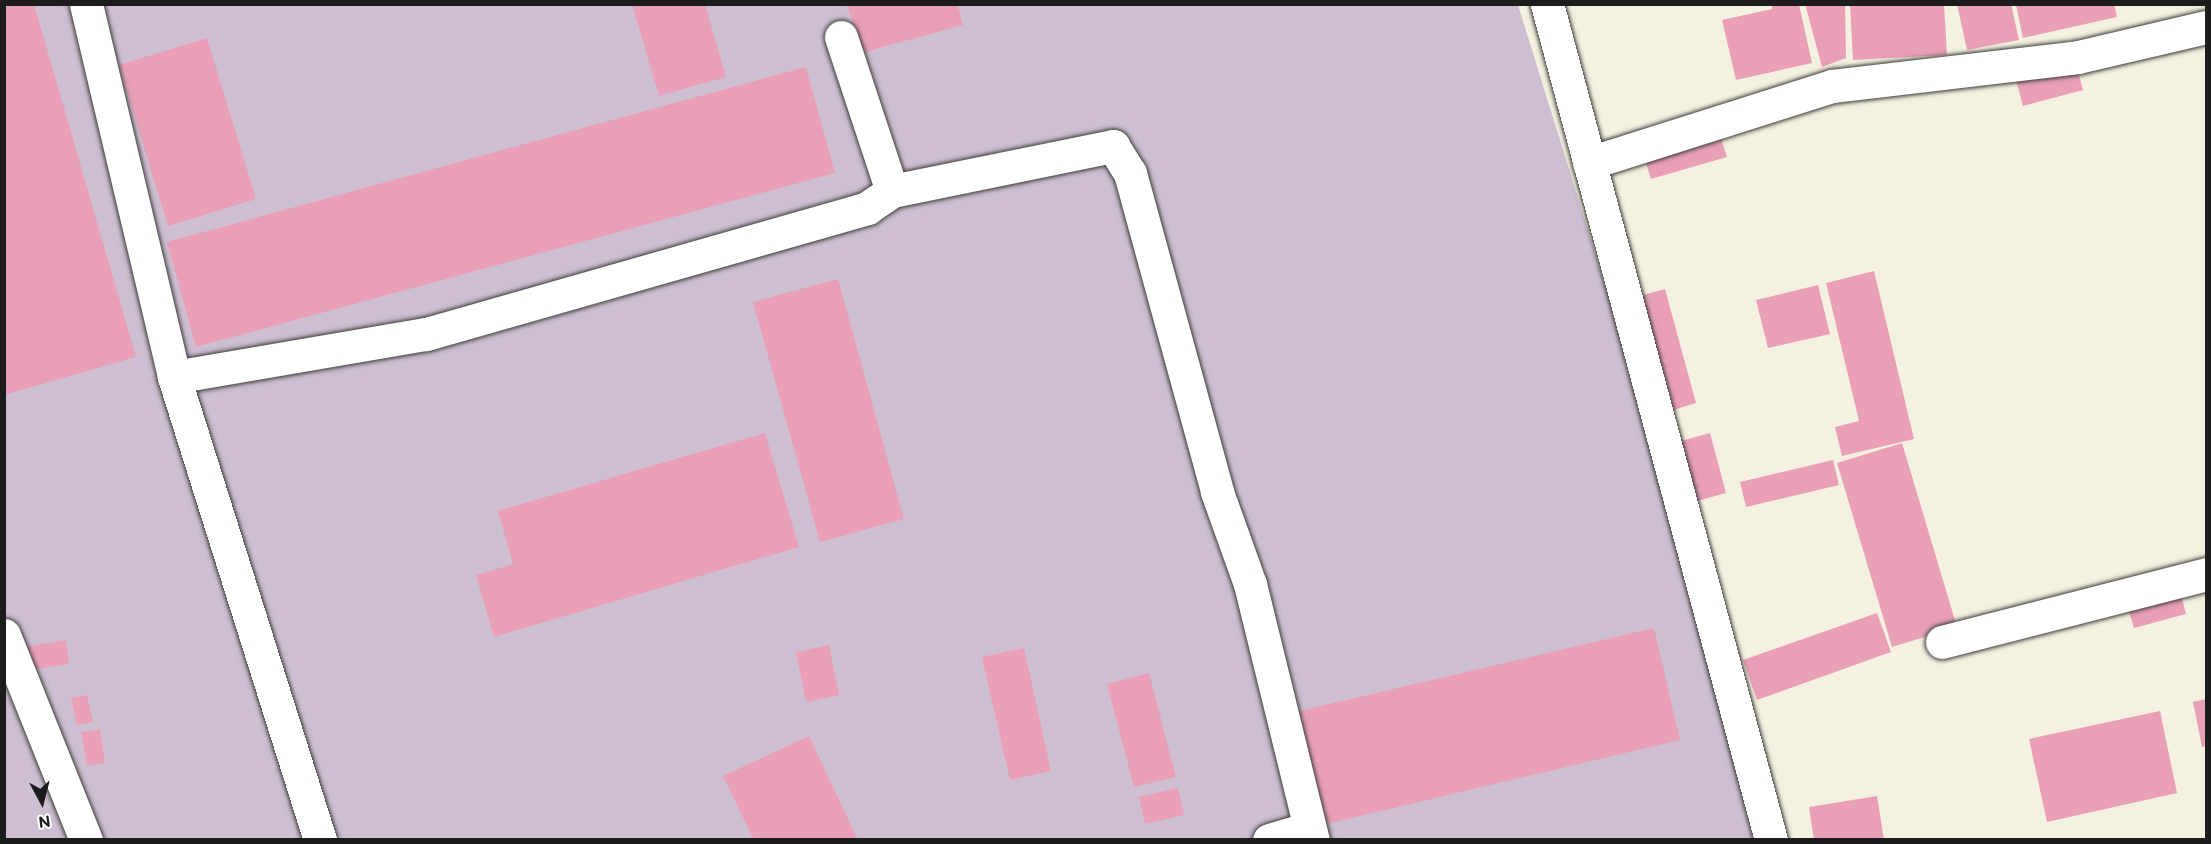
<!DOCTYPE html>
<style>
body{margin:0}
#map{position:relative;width:2211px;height:844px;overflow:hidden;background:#f5f1e0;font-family:"Balsamiq Sans",sans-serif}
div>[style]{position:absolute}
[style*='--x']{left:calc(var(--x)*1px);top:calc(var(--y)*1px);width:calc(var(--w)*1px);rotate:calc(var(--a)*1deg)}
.industrial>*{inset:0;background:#cdbed2}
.building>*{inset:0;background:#e9a0b7}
.roads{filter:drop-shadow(0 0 2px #3d3c39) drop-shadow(0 0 2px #3d3c39)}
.minor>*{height:33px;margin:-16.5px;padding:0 16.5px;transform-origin:16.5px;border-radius:16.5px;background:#fff}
span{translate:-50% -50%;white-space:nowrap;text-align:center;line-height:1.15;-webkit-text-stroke:4.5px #fff;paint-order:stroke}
.frame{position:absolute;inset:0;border:6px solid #1c1c1c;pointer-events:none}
.north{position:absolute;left:12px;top:772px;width:60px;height:60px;-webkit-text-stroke:4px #fff;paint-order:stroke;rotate:173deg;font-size:16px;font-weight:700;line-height:24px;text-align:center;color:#1c1c1c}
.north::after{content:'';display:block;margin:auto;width:21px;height:27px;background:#1c1c1c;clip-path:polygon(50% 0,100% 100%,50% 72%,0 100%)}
</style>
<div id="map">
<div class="industrial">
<div style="clip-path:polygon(5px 4px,1518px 5px,1777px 839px,5px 840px)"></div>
</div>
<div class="building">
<div style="clip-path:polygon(4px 4px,34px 4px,136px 357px,4px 395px)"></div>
<div style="clip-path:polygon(632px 4px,705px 4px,726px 77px,659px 96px)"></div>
<div style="clip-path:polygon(847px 4px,957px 4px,963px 25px,861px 53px)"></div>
<div style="clip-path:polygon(1772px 4px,1799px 4px,1812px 63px,1736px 80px,1722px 20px,1772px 9px)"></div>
<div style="clip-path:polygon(1805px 4px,1845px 4px,1846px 58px,1822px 67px)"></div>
<div style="clip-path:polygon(1850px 4px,1944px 4px,1947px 55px,1853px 60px)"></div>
<div style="clip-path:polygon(1957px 4px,2011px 4px,2019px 40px,1967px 50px)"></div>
<div style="clip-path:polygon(2114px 4px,2117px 17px,2023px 38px,2016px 5px)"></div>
<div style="clip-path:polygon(207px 38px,256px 199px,168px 226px,119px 65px)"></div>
<div style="clip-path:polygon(2075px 61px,2083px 90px,2023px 106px,2015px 76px)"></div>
<div style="clip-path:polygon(806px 67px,835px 173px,196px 347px,167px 242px)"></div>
<div style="clip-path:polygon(1719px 132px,1727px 157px,1651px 179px,1643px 154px)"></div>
<div style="clip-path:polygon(1874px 271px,1914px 439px,1842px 456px,1835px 427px,1859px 421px,1826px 283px)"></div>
<div style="clip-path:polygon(838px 279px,904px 519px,820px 542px,753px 302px)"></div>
<div style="clip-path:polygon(1818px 285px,1830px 334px,1768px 348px,1756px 300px)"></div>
<div style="clip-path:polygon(1665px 289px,1696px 403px,1670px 411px,1639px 296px)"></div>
<div style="clip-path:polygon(765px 433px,799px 547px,494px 637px,476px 575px,513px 564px,498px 511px)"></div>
<div style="clip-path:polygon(1710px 433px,1726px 493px,1697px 501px,1681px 441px)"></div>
<div style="clip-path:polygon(1902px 443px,1957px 627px,1892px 647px,1837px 463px)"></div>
<div style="clip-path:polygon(1833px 460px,1839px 485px,1746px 507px,1740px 482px)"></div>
<div style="clip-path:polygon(2179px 587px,2186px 614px,2134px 628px,2126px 602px)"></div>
<div style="clip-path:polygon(1877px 613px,1891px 652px,1757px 700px,1743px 660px)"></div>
<div style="clip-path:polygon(1654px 628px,1680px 740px,1322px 825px,1295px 712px)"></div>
<div style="clip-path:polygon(66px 640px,69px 664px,31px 670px,28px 646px)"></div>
<div style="clip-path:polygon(829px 645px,839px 695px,806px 702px,796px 652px)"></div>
<div style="clip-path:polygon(1024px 648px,1051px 771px,1010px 780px,982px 657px)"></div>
<div style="clip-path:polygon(1149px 673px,1176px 777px,1134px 787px,1107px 684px)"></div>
<div style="clip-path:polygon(87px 695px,93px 722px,77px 725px,71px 698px)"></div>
<div style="clip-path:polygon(2206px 699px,2206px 746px,2202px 747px,2193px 702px)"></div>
<div style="clip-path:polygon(2160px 711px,2177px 793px,2047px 822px,2029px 739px)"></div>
<div style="clip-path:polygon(100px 729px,105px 763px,87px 766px,81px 732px)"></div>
<div style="clip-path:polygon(809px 736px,858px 840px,754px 840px,723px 776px)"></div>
<div style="clip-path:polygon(1178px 788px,1184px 815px,1145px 824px,1139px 797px)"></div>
<div style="clip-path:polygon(1877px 796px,1884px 840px,1814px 840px,1809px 807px)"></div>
</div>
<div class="roads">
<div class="minor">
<div style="--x:86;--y:4;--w:383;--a:76.7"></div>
<div style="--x:174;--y:377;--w:485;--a:72.5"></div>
<div style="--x:1547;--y:4;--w:865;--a:75"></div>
<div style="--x:841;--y:37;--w:162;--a:71.7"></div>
<div style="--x:1589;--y:163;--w:255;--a:-17.6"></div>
<div style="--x:1832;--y:86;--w:248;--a:-6.7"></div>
<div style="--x:2078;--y:57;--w:131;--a:-13.2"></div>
<div style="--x:174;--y:377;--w:256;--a:-9.7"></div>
<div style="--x:426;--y:334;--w:459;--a:-15.9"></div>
<div style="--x:867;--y:208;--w:30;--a:-34"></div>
<div style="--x:892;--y:191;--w:226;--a:-11.5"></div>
<div style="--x:1113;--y:146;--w:32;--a:58"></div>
<div style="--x:1130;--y:173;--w:331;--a:74.7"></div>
<div style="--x:1217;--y:492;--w:98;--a:70.3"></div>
<div style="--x:1250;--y:584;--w:264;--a:76.2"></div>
<div style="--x:4;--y:635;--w:221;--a:68.2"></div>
<div style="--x:1942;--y:642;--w:273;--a:-14.4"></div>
<div style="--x:1269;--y:840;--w:42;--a:-16.7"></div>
</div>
</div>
<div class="frame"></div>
<div class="north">N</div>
</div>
